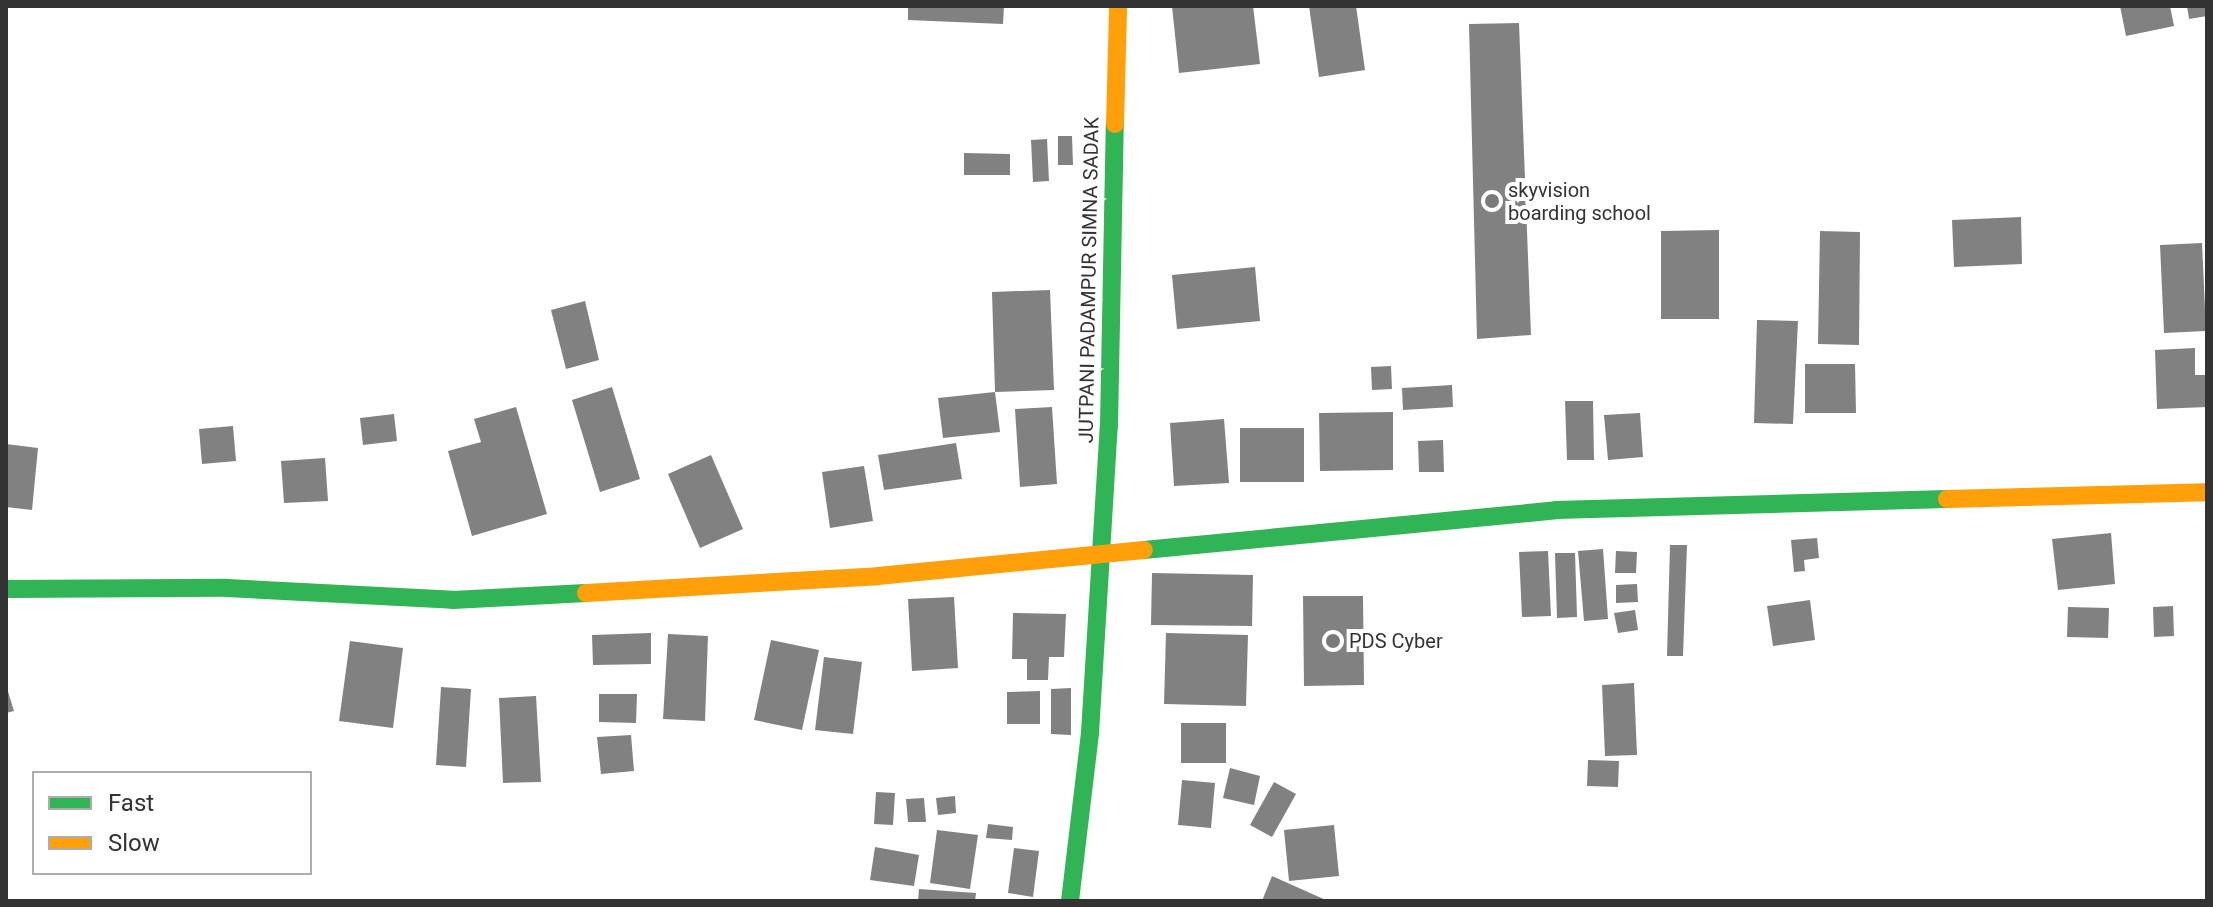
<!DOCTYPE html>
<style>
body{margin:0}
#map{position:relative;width:2213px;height:907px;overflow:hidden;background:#fff;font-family:Roboto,sans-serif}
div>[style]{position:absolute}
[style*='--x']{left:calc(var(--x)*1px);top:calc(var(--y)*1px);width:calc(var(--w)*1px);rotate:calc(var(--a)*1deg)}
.building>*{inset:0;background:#818181}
.fast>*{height:18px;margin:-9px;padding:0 9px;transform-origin:9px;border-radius:9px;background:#30b455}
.slow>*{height:18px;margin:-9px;padding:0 9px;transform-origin:9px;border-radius:9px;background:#ff9f0a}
.dots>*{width:22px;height:22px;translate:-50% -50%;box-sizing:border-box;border:4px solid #fff;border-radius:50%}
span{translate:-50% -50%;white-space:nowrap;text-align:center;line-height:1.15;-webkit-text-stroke:8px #fff;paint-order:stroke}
.poi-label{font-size:20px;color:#333}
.left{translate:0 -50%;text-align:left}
.street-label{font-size:20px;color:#333}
.frame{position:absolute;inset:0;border:8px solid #333;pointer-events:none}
.legend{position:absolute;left:32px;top:771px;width:280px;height:104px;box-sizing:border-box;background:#fff;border:2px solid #adadad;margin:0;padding:10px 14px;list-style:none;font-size:24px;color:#333}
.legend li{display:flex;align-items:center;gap:16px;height:40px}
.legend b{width:40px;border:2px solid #adadad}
</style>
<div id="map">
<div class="building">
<div style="clip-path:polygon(908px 6px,1004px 6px,1003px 24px,908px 20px)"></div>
<div style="clip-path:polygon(1172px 6px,1253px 6px,1260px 64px,1179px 73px)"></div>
<div style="clip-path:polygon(1309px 6px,1356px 6px,1365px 70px,1319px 77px)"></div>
<div style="clip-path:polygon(2120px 6px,2170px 6px,2174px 26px,2126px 36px)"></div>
<div style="clip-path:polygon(2187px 6px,2206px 6px,2207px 16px,2189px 19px)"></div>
<div style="clip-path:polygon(1519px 23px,1531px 335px,1477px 339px,1469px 24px)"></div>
<div style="clip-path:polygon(1058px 136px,1072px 136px,1073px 165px,1058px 165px)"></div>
<div style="clip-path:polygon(1047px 139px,1049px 181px,1033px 182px,1031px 140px)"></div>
<div style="clip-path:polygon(964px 153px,1010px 154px,1010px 175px,964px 175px)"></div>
<div style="clip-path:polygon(2021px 217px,2022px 264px,1954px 267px,1952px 220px)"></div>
<div style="clip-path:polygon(1719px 230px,1719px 319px,1661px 319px,1661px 231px)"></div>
<div style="clip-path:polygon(1820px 231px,1860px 232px,1859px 345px,1818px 344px)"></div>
<div style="clip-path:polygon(2202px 243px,2206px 331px,2164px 333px,2160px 245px)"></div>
<div style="clip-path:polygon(1255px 267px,1260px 321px,1177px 329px,1172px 275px)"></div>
<div style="clip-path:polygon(1050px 290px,1054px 390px,995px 392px,992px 292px)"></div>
<div style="clip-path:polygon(585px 301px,599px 360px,566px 369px,551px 310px)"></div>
<div style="clip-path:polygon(1757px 320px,1798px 321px,1793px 424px,1754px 423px)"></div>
<div style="clip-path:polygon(2195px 348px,2195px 375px,2207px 375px,2207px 407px,2157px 409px,2155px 350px)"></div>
<div style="clip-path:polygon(1805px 364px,1855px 364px,1856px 413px,1805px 413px)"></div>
<div style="clip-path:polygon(1391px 366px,1392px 389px,1372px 390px,1371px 367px)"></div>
<div style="clip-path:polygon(1452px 385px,1453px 407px,1403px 410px,1402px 388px)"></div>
<div style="clip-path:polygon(612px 387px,640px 479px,600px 492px,572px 400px)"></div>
<div style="clip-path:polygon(995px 392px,1000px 432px,943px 438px,938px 398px)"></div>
<div style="clip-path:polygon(1565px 401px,1593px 401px,1594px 460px,1567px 460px)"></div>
<div style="clip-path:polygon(516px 407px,547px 514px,472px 536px,448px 451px,481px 442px,474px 419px)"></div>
<div style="clip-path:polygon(1052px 407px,1057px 484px,1020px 487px,1015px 409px)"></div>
<div style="clip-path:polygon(1393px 412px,1393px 470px,1320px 471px,1319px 413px)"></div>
<div style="clip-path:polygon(1640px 413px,1643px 457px,1608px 460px,1604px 415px)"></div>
<div style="clip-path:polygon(394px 414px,397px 441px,363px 445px,360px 418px)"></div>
<div style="clip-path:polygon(1224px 419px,1229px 483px,1174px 486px,1170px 423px)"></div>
<div style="clip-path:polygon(233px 426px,236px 461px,202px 464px,199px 429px)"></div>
<div style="clip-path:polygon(1240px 428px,1304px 428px,1304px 482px,1240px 482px)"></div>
<div style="clip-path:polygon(1443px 440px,1444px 472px,1419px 472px,1418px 441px)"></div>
<div style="clip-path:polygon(956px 443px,962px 479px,884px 490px,878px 455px)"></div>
<div style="clip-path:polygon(6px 444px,38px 448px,32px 510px,6px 507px)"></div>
<div style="clip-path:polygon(711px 455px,743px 529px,700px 548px,668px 474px)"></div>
<div style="clip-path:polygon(325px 458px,328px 501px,284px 503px,281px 461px)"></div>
<div style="clip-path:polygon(864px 466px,873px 521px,830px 528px,822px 472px)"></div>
<div style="clip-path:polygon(2111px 533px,2115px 584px,2058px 590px,2052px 539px)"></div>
<div style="clip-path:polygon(1817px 538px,1819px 558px,1804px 560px,1805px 571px,1794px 572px,1791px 540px)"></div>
<div style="clip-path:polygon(1670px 545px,1687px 545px,1683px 656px,1667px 656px)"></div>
<div style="clip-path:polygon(1603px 549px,1608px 619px,1584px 621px,1578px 551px)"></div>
<div style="clip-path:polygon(1548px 551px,1551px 616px,1522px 617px,1519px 552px)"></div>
<div style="clip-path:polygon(1616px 551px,1637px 552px,1636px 573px,1615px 573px)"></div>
<div style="clip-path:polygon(1555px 553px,1575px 553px,1577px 617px,1557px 618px)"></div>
<div style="clip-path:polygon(1152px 573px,1253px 575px,1252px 626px,1151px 625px)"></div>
<div style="clip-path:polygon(1637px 584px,1638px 602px,1616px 603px,1616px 585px)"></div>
<div style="clip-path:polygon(1303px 596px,1363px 596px,1364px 685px,1304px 686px)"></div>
<div style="clip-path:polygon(954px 597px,958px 668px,912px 671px,908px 599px)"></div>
<div style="clip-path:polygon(1810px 600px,1815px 640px,1773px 646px,1767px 606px)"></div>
<div style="clip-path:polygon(2173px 606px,2174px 636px,2154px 637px,2153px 607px)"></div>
<div style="clip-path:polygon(2068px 607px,2109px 608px,2108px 638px,2067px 637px)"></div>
<div style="clip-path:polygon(1635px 610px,1638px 630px,1618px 633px,1614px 613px)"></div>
<div style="clip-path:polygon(1013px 613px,1066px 614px,1064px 657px,1049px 657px,1048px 680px,1027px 680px,1027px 659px,1012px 659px)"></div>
<div style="clip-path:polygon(651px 633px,651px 664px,593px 665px,592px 635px)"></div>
<div style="clip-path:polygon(1166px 633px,1248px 635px,1246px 706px,1164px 704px)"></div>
<div style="clip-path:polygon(668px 634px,708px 636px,705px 721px,663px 719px)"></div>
<div style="clip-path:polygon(771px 640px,819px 650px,802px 730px,754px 720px)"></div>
<div style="clip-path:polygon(350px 641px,403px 648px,393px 728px,339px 721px)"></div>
<div style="clip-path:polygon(824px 657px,862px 662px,853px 734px,815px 730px)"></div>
<div style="clip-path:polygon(1634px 683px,1637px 755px,1605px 756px,1602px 685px)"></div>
<div style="clip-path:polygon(6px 685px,14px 711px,6px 713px)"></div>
<div style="clip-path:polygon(441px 687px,471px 689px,466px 767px,436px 765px)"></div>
<div style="clip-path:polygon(1071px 688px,1071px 735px,1051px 734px,1051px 689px)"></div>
<div style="clip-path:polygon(1040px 691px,1040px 724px,1007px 724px,1007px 692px)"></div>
<div style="clip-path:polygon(599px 694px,637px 694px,636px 723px,599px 722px)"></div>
<div style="clip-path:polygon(536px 696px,541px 782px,503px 783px,499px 698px)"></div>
<div style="clip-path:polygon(1181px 723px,1226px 723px,1226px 763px,1181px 763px)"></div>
<div style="clip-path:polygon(631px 735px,634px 771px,601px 774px,597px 737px)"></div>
<div style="clip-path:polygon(1588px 760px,1619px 761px,1618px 787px,1587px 786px)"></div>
<div style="clip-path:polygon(1230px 768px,1260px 776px,1254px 805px,1223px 798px)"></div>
<div style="clip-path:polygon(1182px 780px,1215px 783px,1211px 828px,1178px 825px)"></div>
<div style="clip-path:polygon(1274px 782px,1296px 794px,1272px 837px,1250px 825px)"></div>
<div style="clip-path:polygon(876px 792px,895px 793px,893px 825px,874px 824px)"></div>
<div style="clip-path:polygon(955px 796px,956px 813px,938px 815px,936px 798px)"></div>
<div style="clip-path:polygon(924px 798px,926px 822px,908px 822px,906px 799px)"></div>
<div style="clip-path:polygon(988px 824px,1013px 827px,1012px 840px,986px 838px)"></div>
<div style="clip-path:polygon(1334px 825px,1339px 876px,1289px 881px,1284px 830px)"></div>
<div style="clip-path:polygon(937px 830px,978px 835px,970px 889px,930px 883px)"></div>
<div style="clip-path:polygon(875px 847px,919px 855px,914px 886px,870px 880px)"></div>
<div style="clip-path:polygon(1014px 848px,1039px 851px,1033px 897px,1008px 893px)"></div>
<div style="clip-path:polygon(1272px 876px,1328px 901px,1262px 901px)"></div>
<div style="clip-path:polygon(919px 889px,976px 893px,975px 901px,918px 901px)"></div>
</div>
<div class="fast">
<div style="--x:1144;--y:550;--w:414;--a:-5.5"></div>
<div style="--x:1556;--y:510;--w:391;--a:-1.6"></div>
<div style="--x:6;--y:589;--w:221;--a:-0.3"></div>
<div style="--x:227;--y:588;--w:226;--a:3"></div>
<div style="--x:453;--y:600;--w:133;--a:-3"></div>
<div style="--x:1070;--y:901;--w:169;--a:-83.2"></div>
<div style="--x:1090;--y:733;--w:308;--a:-86.5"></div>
<div style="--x:1109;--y:426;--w:302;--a:-88.9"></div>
</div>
<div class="slow">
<div style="--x:1115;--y:124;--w:118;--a:-88.5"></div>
<div style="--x:1947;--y:499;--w:260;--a:-1.5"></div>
<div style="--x:586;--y:593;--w:292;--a:-3.3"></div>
<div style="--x:878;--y:576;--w:267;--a:-5.6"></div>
</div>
<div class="dots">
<div style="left:1492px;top:201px;background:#7a7a7a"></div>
<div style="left:1333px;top:641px;background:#7a7a7a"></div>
</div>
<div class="poi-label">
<span class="left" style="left:1508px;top:202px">skyvision<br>boarding school</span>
<span class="left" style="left:1349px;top:641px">PDS Cyber</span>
</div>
<div class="street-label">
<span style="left:1089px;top:280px;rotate:-89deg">JUTPANI PADAMPUR SIMNA SADAK</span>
</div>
<div class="frame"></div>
<ul class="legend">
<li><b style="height:10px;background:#30b455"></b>Fast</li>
<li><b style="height:10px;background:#ff9f0a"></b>Slow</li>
</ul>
</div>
